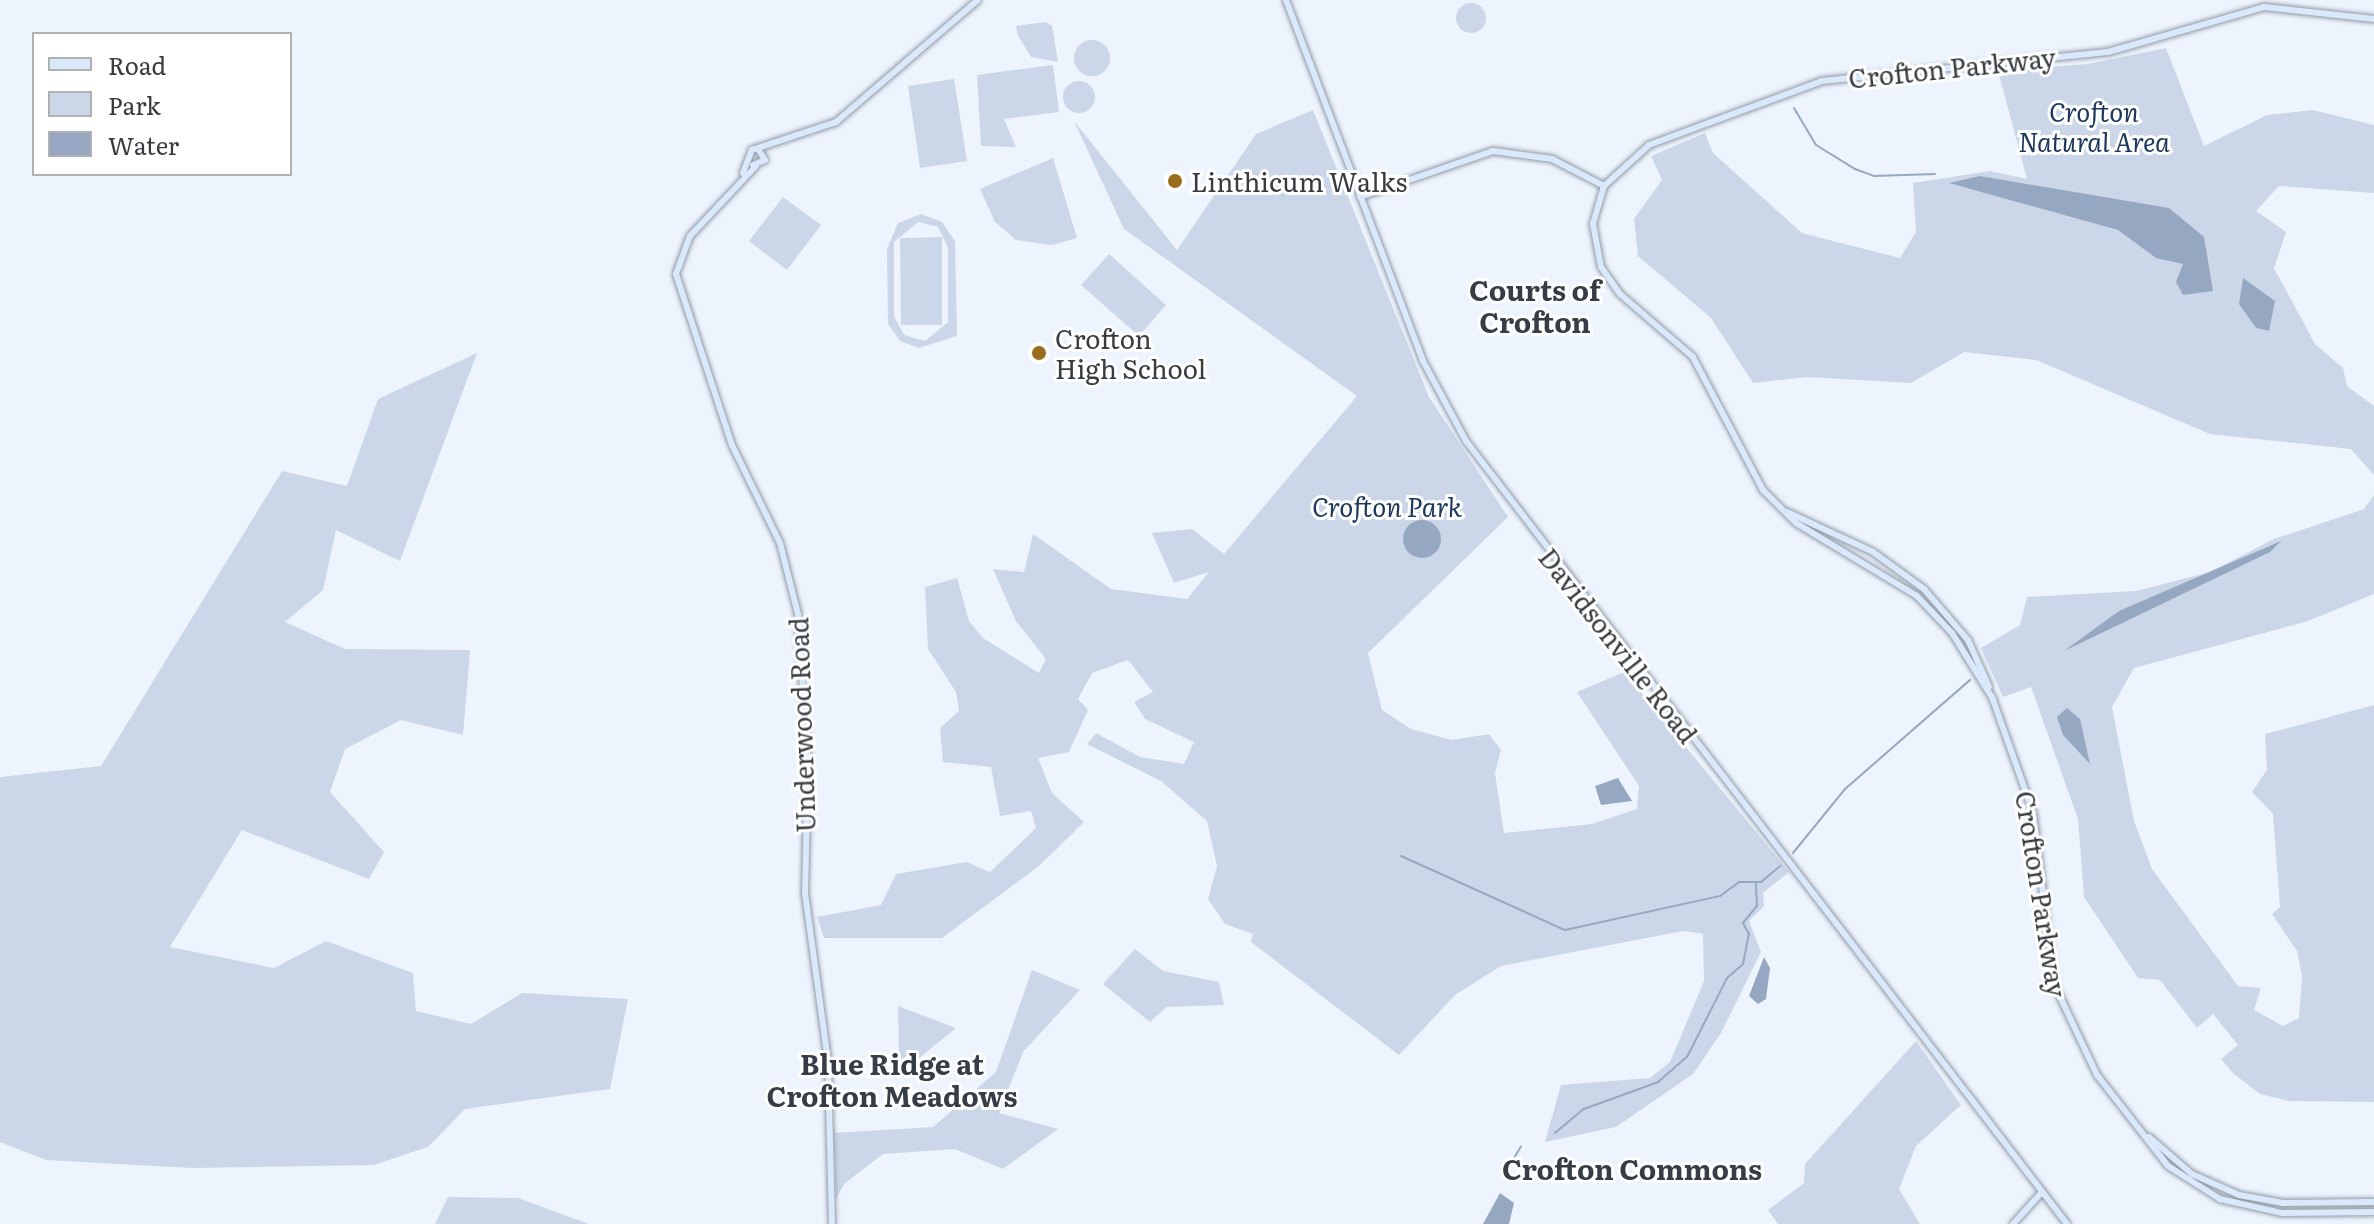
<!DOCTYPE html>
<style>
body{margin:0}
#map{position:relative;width:2374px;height:1224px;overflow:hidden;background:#edf4fd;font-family:Literata,serif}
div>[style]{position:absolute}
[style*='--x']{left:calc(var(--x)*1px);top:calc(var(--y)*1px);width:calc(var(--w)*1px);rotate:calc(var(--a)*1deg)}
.green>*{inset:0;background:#cbd7e8}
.round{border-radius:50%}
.water>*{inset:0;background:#96a8c1}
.stream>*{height:2px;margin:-1px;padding:0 1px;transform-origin:1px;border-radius:1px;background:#96a8c1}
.roads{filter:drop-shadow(0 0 2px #939ba6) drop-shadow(0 0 2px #939ba6)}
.secondary>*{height:6px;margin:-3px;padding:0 3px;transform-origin:3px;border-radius:3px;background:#d9e8fb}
.dots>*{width:22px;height:22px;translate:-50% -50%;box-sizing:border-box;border:4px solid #fff;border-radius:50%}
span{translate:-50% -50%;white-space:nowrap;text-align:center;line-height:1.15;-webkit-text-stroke:6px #fff;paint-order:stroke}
.street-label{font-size:26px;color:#383c40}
.park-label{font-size:26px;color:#1d385c;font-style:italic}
.poi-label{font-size:26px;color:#383c40}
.left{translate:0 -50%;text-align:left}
.neighbourhood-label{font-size:28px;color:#363d46;font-weight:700}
.legend{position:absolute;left:32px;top:32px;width:260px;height:144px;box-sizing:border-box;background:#fff;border:2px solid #afb1b3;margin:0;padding:10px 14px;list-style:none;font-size:24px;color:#383c40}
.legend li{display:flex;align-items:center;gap:16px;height:40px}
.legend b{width:40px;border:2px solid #afb1b3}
</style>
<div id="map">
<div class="green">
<div class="round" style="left:1456px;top:3px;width:30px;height:30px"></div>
<div style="clip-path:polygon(1046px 22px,1052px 26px,1058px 62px,1031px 57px,1018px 36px,1016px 26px)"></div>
<div class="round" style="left:1074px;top:40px;width:36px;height:36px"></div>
<div style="clip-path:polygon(2166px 48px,2204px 146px,2267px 115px,2313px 110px,2374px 125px,2374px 193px,2279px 186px,2256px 211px,2286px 232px,2274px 268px,2315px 344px,2343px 368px,2347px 386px,2374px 406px,2374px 475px,2351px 449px,2210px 434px,2036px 360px,1964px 352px,1911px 383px,1807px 377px,1753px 383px,1711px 318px,1638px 256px,1634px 219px,1662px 180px,1651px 156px,1705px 133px,1713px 153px,1802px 233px,1900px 258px,1916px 232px,1913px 183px,1990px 171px,2027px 179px,1998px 71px,2088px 64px)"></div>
<div style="clip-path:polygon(1053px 65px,1059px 112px,1004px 119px,1016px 147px,981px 146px,977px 75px)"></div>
<div style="clip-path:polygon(954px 79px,967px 161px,920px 168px,908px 86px)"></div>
<div class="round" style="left:1063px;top:81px;width:32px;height:32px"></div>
<div style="clip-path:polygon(1313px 110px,1429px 397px,1508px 517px,1368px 653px,1382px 710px,1411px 729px,1452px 740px,1489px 734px,1501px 750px,1495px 773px,1504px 833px,1592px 824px,1637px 809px,1639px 786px,1577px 692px,1624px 672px,1789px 872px,1763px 893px,1764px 906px,1749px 921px,1761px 952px,1721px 1033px,1693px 1074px,1616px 1127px,1545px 1142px,1561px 1085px,1650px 1078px,1670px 1062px,1704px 981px,1703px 934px,1683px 931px,1501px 966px,1455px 995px,1399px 1055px,1251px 942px,1253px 934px,1225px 924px,1208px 899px,1217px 866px,1207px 821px,1161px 781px,1087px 744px,1096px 733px,1140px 757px,1184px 764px,1194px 742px,1145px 719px,1134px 702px,1153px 692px,1128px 660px,1092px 673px,1078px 699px,1088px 710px,1069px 752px,1038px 758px,1052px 793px,1084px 822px,1039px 866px,942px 938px,824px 938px,817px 917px,881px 905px,896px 874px,967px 862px,990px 872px,1036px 828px,1031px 811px,1000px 816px,991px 767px,943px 762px,940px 728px,959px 711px,956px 692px,928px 649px,925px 587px,957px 578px,969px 621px,983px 638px,1039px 673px,1046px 659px,1016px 621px,993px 569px,1024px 572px,1033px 534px,1111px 589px,1187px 599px,1209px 572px,1174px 583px,1152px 533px,1192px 529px,1224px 554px,1357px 396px,1124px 229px,1074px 121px,1177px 250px,1256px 134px)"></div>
<div style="clip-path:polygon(1053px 158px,1077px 238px,1052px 245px,1016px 240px,995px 222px,980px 189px)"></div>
<div style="clip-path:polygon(783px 197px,821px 225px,787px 270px,749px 241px)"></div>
<div style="clip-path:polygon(evenodd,921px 214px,942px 222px,955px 241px,957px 336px,919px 348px,900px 341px,888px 324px,887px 249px,898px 223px,921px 214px,918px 222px,938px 227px,948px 248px,948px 322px,925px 341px,904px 335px,894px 316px,894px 242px,918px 222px)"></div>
<div style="clip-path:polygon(942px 237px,942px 325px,901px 325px,900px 238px)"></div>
<div style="clip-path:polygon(1109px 254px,1166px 305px,1139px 336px,1081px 285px)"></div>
<div style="clip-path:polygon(477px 353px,400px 561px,336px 530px,323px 590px,285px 622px,345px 649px,470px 650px,463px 735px,401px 720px,345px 749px,330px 792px,384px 852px,369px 879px,242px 830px,170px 947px,274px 968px,326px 941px,413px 973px,416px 1011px,471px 1024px,522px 993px,628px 999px,610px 1089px,465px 1109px,428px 1147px,374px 1165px,192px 1168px,46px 1160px,0 1142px,0 777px,101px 766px,282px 471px,347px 486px,378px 399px)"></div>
<div style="clip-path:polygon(2374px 495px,2374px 594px,2308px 621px,2134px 668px,2112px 707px,2134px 821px,2152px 869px,2238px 986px,2261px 988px,2254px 1010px,2283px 1026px,2299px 1018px,2302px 976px,2297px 951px,2272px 914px,2280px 907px,2273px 814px,2252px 792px,2267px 770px,2265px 734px,2374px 705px,2374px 1102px,2289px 1101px,2260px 1094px,2234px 1074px,2221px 1059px,2238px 1045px,2213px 1014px,2197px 1028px,2160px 980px,2138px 978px,2084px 897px,2078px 819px,2031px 687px,2003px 697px,1981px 648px,2020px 625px,2027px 597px,2136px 591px,2210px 572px,2274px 539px,2364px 509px)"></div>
<div style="clip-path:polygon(1135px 949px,1163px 971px,1219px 982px,1224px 1005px,1167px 1007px,1150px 1022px,1103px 984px)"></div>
<div style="clip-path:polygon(1032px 970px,1080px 990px,1023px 1052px,999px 1113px,1058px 1129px,1003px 1169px,955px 1149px,883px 1154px,844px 1184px,836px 1199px,834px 1133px,933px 1127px,996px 1072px)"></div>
<div style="clip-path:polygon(898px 1006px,956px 1028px,901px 1073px,887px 1073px,899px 1052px)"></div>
<div style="clip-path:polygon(1916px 1041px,1961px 1105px,1916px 1146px,1899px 1189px,1920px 1224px,1778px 1224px,1768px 1210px,1804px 1183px,1805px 1164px)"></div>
<div style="clip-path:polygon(448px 1197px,518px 1198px,589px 1224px,435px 1224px)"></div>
</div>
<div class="water">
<div style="clip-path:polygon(1980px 176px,2169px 208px,2204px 237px,2213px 291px,2183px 295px,2176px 282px,2183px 264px,2156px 258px,2118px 230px,1949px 183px)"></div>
<div style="clip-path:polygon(2243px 278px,2275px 301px,2269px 331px,2256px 328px,2239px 304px)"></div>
<div class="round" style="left:1403px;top:520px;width:38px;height:38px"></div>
<div style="clip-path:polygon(2281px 541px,2270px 552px,2064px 651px,2119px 611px)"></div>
<div style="clip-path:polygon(2067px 708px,2080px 719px,2090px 764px,2063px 735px,2057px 717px)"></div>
<div style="clip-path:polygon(1618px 778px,1632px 801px,1601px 805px,1595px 786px)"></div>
<div style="clip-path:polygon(1764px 957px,1770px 968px,1766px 999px,1758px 1004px,1749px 996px)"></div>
<div style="clip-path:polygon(1500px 1193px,1514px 1203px,1509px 1224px,1483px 1224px)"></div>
</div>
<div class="stream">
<div style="--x:1794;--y:108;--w:43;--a:59.3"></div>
<div style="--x:1816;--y:145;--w:46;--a:31.6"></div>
<div style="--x:1855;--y:169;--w:20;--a:20"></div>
<div style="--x:1874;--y:176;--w:61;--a:-1.9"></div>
<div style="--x:1793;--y:853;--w:82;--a:-50.9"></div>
<div style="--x:1845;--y:789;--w:166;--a:-41.1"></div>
<div style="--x:1401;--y:856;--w:180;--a:24.3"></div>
<div style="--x:1565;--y:930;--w:159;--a:-12.4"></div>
<div style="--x:1720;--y:896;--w:24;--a:-36"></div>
<div style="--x:1739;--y:882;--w:22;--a:0"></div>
<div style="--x:1761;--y:882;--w:25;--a:-40"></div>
<div style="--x:1555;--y:1133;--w:38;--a:-40"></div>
<div style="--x:1584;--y:1109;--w:79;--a:-20"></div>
<div style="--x:1658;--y:1082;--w:38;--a:-41"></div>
<div style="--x:1687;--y:1057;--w:89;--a:-63.1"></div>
<div style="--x:1727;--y:978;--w:21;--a:-41"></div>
<div style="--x:1743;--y:964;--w:31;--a:-79"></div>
<div style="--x:1749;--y:934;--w:13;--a:-119"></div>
<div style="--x:1743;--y:923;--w:22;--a:-51"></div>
<div style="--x:1757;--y:906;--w:22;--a:-93"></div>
<div style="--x:1505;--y:1173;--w:31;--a:-59"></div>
</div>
<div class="roads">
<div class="secondary">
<div style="--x:1286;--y:0;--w:386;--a:69.2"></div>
<div style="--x:1423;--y:361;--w:91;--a:61.7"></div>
<div style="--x:1466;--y:441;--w:987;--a:52.49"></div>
<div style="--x:753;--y:165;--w:13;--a:-23"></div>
<div style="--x:765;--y:160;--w:13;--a:-122"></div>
<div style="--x:756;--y:166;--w:96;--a:133.3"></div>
<div style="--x:690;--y:236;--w:40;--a:110.2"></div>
<div style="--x:676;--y:274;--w:180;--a:71.9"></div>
<div style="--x:732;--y:445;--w:109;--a:63.9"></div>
<div style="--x:780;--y:543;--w:73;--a:75.8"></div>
<div style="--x:798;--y:614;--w:149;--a:86.2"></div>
<div style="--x:808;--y:763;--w:130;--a:91.3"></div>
<div style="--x:805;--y:893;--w:169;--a:82.2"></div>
<div style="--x:828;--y:1060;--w:164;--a:88.6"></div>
<div style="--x:743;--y:173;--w:25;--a:-69"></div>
<div style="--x:752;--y:150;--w:89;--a:-18.4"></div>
<div style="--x:836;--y:122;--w:187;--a:-40.7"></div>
<div style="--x:1360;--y:197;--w:141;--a:-19.1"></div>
<div style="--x:1493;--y:151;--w:60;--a:7.7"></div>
<div style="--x:1552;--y:159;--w:59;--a:27.4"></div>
<div style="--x:1787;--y:512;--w:95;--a:24.9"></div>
<div style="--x:1873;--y:552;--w:63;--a:36"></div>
<div style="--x:1924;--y:589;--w:67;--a:49.2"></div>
<div style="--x:1968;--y:640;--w:51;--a:65.9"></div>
<div style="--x:1992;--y:697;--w:122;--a:70.4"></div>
<div style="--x:2033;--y:812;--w:173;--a:83"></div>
<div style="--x:2054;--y:984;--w:101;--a:64.7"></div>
<div style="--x:2097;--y:1075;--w:115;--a:52"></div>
<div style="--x:2168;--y:1166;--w:62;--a:32.4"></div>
<div style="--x:2220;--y:1199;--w:64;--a:12.7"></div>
<div style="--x:2282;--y:1213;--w:92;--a:-0.6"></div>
<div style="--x:1993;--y:699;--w:78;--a:-121.8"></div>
<div style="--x:1952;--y:633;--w:51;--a:-133.4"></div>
<div style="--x:1917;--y:596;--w:141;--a:-148.9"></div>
<div style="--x:1796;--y:523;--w:47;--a:-135"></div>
<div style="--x:1763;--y:490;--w:150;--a:-117.8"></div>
<div style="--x:1693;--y:357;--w:96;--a:-139.2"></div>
<div style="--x:1620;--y:294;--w:33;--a:-125"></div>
<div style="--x:1601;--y:267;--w:44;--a:-100.5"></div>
<div style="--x:1593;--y:224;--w:40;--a:-74"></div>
<div style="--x:1604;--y:186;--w:61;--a:-42.3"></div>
<div style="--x:1649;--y:145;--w:184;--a:-20.3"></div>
<div style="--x:1822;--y:81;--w:287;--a:-5.8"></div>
<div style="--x:2108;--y:52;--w:162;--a:-16.1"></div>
<div style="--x:2264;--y:7;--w:111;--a:6.2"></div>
<div style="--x:2149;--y:1137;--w:57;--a:40.7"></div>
<div style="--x:2192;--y:1174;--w:51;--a:24.1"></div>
<div style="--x:2239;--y:1195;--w:45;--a:10.3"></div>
<div style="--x:2283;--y:1203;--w:91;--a:-0.6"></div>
<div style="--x:2013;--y:1224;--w:43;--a:-47.8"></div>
</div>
</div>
<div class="dots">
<div style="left:1175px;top:181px;background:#9a6c1d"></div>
<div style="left:1039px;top:353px;background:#9a6c1d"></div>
</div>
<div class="street-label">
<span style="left:1952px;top:67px;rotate:-6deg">Crofton Parkway</span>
<span style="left:1619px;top:645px;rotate:52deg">Davidsonville Road</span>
<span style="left:801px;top:725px;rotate:-92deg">Underwood Road</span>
<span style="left:2042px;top:894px;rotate:81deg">Crofton Parkway</span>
</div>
<div class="park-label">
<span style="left:2094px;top:126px">Crofton<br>Natural Area</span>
<span style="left:1387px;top:506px">Crofton Park</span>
</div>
<div class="poi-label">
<span class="left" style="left:1191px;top:181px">Linthicum Walks</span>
<span class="left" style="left:1055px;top:353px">Crofton<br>High School</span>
</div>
<div class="neighbourhood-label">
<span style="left:1535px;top:305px">Courts of<br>Crofton</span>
<span style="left:892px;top:1079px">Blue Ridge at<br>Crofton Meadows</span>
<span style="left:1632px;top:1168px">Crofton Commons</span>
</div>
<ul class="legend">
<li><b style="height:10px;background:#d9e8fb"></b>Road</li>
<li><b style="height:22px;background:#cbd7e8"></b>Park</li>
<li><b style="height:22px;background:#96a8c1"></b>Water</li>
</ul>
</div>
